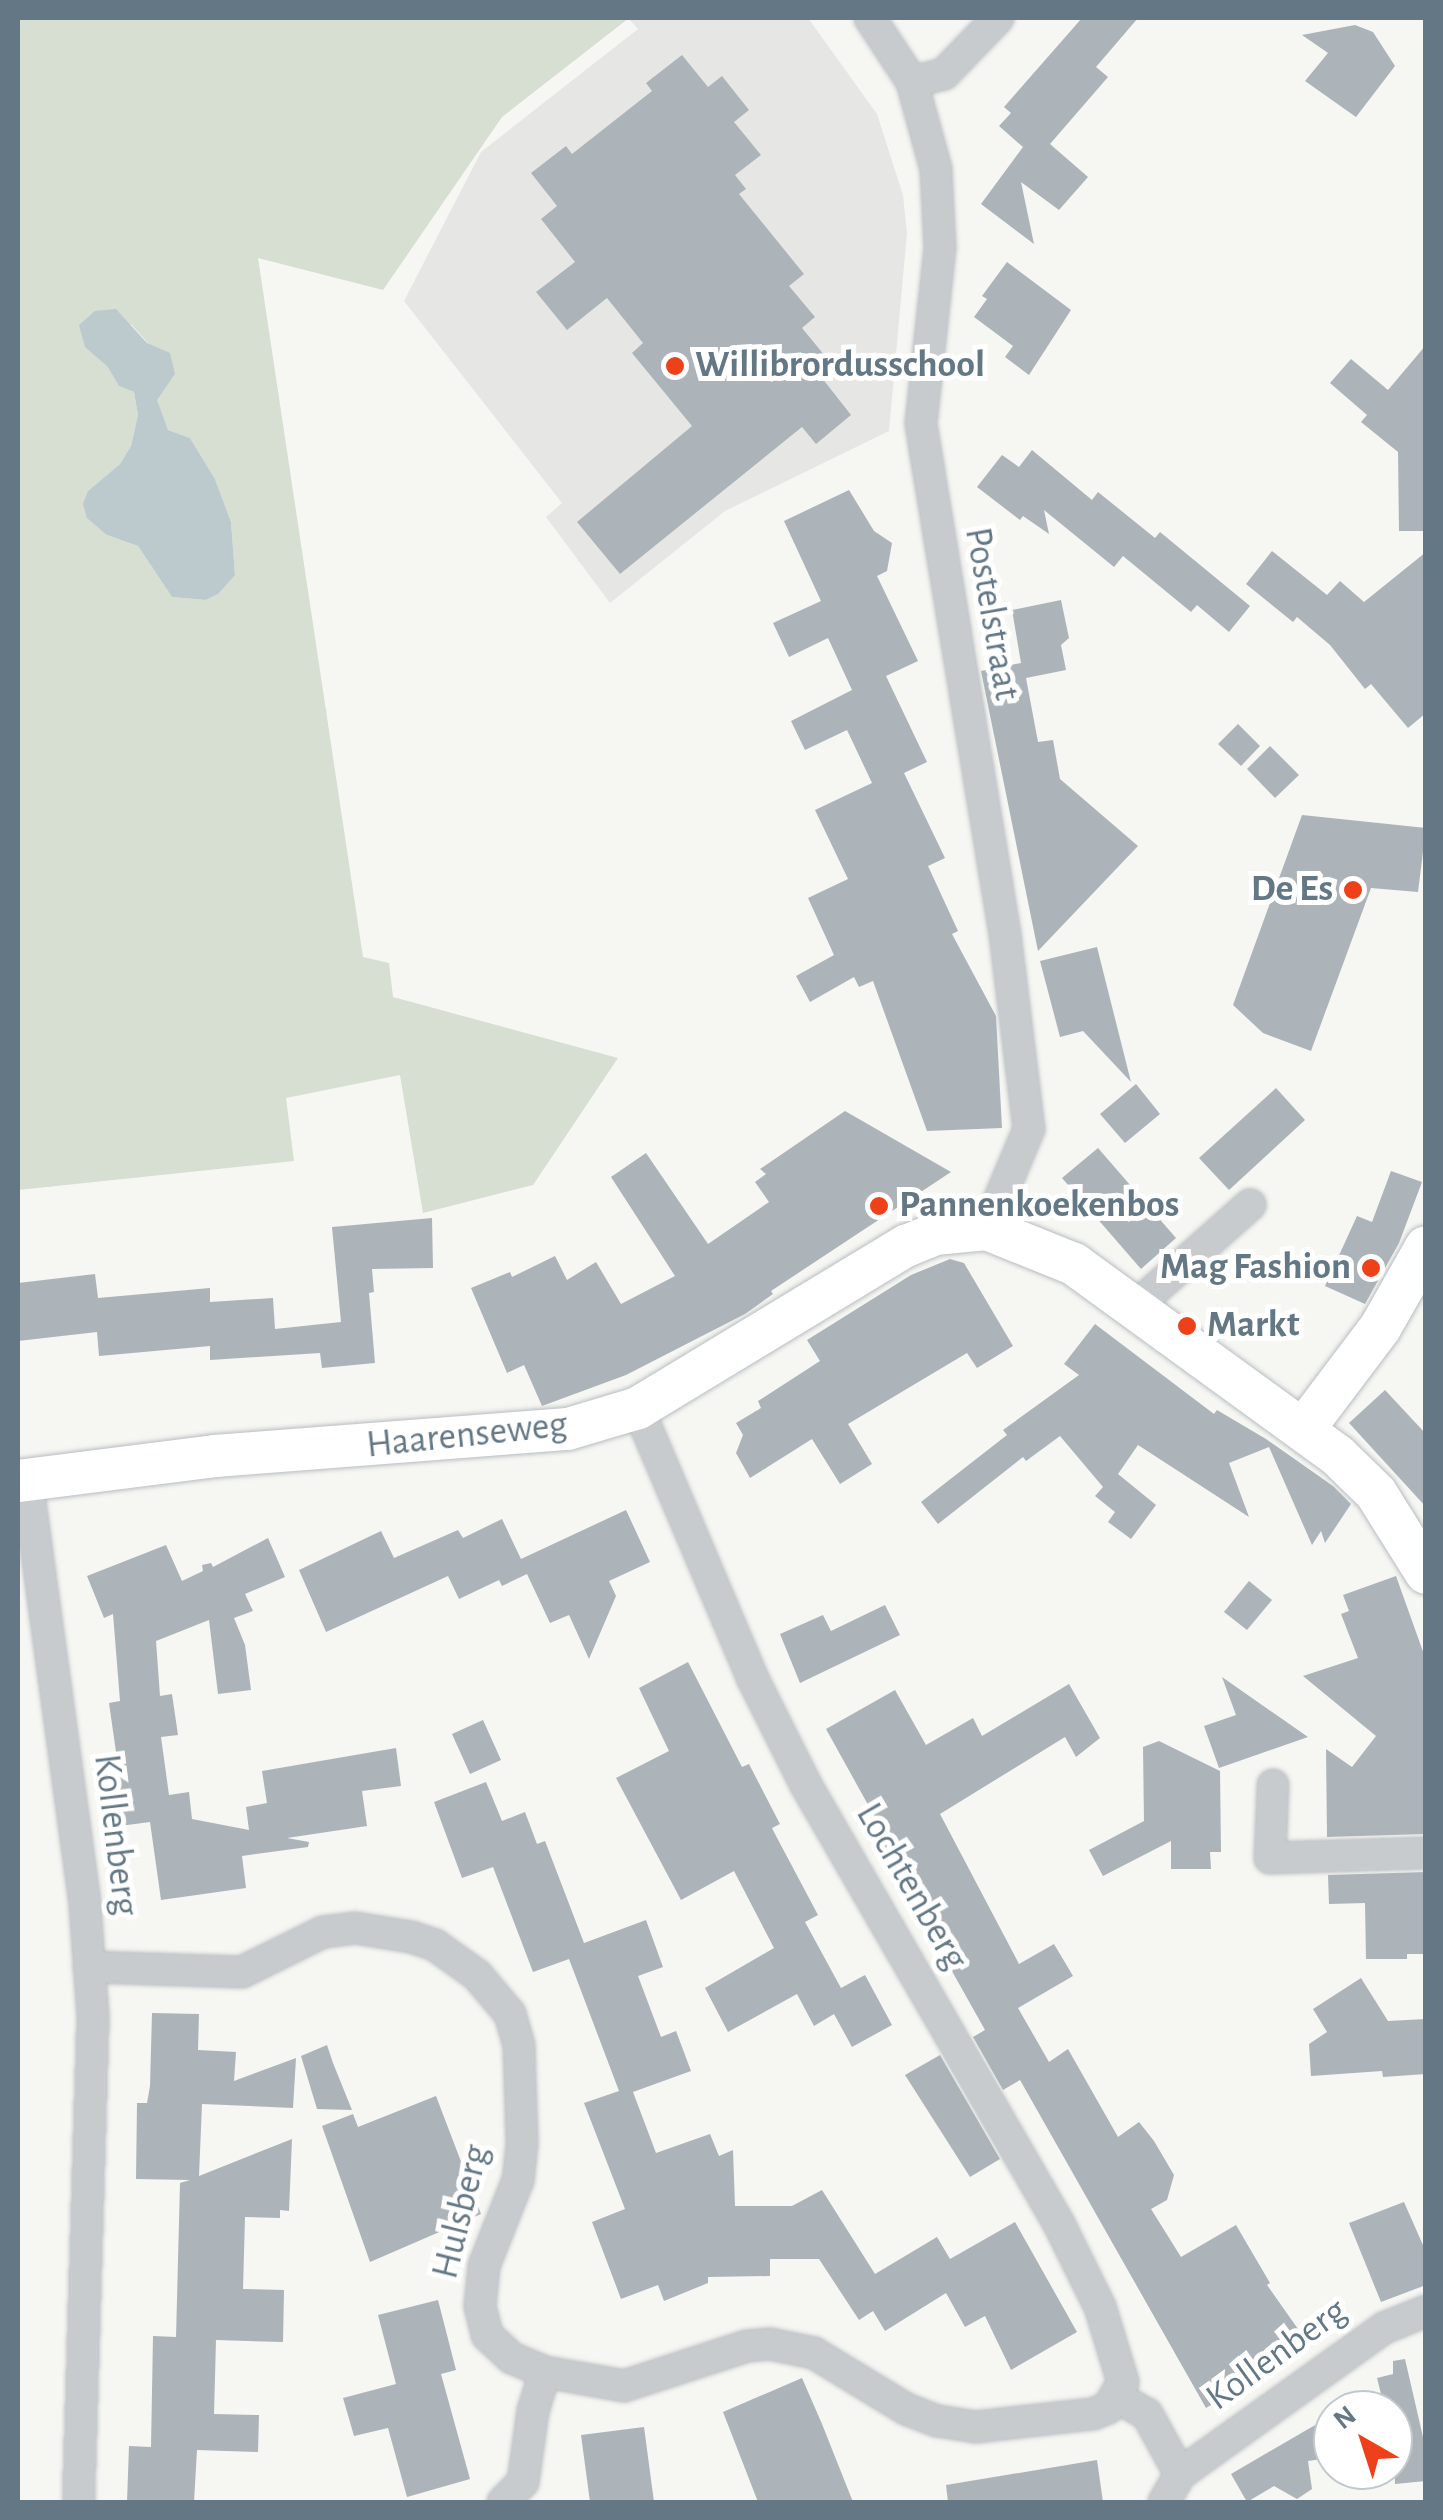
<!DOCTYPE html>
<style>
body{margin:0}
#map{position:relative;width:1443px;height:2520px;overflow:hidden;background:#f6f6f2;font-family:"Alegreya Sans",sans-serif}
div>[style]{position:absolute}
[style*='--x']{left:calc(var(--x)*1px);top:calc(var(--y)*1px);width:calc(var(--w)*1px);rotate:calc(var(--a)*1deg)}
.built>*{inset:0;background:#e6e7e5}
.green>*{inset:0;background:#d7ded2}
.water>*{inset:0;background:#bcc9cd}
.building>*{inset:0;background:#acb4b9}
.roads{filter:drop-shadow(0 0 2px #b7bdc1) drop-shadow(0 0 2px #b7bdc1)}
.street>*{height:30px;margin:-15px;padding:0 15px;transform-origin:15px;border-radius:15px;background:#c8cbce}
.secondary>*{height:42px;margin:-21px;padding:0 21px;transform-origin:21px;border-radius:21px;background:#fff}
.dots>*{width:28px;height:28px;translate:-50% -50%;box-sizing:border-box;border:5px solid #fff;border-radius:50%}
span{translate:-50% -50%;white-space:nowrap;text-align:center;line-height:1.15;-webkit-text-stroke:10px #fff;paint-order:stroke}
.poi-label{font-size:38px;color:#637785;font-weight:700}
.left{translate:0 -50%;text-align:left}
.right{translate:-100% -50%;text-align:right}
.street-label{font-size:38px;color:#637785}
.frame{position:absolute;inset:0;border:20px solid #637785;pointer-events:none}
.north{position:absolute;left:1313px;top:2390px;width:100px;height:100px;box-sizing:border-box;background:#fff;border:2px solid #c1c9ce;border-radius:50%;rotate:321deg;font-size:28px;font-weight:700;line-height:40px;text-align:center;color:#637785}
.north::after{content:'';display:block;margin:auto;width:35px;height:45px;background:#ee4119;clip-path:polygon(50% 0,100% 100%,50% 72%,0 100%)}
</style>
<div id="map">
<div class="built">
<div style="clip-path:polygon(628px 18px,808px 18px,877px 114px,903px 195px,907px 233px,889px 431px,725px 511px,610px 603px,546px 517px,562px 503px,404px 301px,481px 152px,638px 29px)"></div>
</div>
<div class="green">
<div style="clip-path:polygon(evenodd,18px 18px,629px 18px,502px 117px,383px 290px,258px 258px,363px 957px,389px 963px,393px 997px,618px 1058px,533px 1185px,423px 1213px,400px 1075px,286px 1098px,294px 1161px,18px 1190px,18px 18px,131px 324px,175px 374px,156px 400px,168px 430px,190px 438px,215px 479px,231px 522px,235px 575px,205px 600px,172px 597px,138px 546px,107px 535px,88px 491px,120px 464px,131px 446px,138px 415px,134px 392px,119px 386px,107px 366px,131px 324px)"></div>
</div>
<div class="water">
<div style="clip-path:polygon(116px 309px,147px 343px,170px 353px,175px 374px,157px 400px,168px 430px,190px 438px,215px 479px,231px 522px,235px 575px,218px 594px,205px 600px,172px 597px,138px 546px,107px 535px,87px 518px,83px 504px,88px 491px,120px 464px,131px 446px,138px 415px,134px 392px,119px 386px,107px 366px,85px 347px,79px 325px,95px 311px)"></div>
</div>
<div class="building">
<div style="clip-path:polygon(1082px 18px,1138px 18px,1096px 67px,1108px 77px,1050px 144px,1088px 177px,1059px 210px,1021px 182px,1034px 244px,981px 204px,1023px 147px,999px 126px,1011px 113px,1004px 107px)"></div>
<div style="clip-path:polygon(1355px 25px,1373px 32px,1395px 66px,1356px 117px,1305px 81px,1328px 53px,1302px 35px)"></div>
<div style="clip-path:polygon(682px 55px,708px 87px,722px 76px,749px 110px,734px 122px,761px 155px,735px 175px,746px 189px,739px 194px,804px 274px,789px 286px,815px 317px,802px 328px,835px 368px,822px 378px,851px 415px,816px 444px,802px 427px,620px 574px,577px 522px,692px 426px,632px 353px,643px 343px,607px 298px,567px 330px,536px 292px,575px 262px,541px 219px,557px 206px,531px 173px,566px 146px,572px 154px,652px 91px,646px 83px)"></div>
<div style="clip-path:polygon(1007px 262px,1071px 310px,1029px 375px,1005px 357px,1013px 346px,974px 317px,987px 299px,982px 296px)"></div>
<div style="clip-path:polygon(1426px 345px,1426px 531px,1399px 531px,1398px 452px,1361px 422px,1367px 415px,1330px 383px,1351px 359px,1388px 390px)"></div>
<div style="clip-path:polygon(1032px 450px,1092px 500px,1098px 492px,1155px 538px,1160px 532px,1250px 606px,1229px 632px,1197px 605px,1191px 612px,1123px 556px,1114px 567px,1044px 510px,1049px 534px,1023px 516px,1020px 520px,977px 487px,1002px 455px,1019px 467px)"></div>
<div style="clip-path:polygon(849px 490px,874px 531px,892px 543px,887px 571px,877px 576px,918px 661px,886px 676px,927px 762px,904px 773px,945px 858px,928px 866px,958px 931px,952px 934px,996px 1016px,1002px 1128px,927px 1131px,873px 981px,859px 987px,854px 977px,810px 1002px,796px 976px,834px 955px,808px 898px,848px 879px,815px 810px,872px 783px,847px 730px,805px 750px,791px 721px,852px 690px,828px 638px,789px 657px,773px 623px,821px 601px,784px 521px)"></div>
<div style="clip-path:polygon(1272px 551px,1327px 595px,1340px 581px,1364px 602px,1426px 552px,1426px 713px,1408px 728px,1371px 684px,1365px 689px,1330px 645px,1297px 617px,1293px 622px,1246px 584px)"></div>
<div style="clip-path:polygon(1061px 600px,1069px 638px,1061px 645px,1066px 670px,1026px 678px,1038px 742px,1053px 740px,1060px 779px,1138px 846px,1038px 951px,981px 671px,1021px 663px,1012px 610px)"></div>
<div style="clip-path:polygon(1238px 724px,1260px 746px,1241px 766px,1218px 744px)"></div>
<div style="clip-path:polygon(1270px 746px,1299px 775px,1275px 798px,1247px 769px)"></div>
<div style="clip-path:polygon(1302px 815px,1426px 828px,1418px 892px,1371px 888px,1311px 1051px,1263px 1033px,1233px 1005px)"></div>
<div style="clip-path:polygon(1097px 947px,1131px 1082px,1083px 1031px,1060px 1037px,1040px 961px)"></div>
<div style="clip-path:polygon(1136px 1084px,1160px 1114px,1125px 1143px,1100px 1114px)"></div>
<div style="clip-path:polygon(1276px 1088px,1305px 1120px,1229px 1190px,1199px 1158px)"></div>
<div style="clip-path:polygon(845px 1111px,951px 1172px,771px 1291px,773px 1294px,745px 1314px,626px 1375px,542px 1406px,524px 1365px,507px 1373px,471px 1288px,510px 1272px,512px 1277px,555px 1256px,567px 1280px,596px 1262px,621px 1304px,675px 1276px,611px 1177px,646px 1153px,708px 1244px,769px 1202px,755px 1182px,766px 1174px,760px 1169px)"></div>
<div style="clip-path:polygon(1098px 1148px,1176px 1238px,1141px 1269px,1062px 1178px)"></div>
<div style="clip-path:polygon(1391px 1171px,1422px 1182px,1399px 1243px,1365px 1304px,1325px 1286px,1357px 1216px,1372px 1222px)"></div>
<div style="clip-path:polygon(432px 1218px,433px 1268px,372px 1269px,374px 1292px,369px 1293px,375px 1363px,322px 1368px,320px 1353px,210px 1360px,210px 1346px,99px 1356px,97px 1332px,18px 1341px,18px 1283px,95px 1274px,98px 1298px,210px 1288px,210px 1302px,273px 1298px,275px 1329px,341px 1322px,332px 1227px)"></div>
<div style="clip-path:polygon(950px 1259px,964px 1263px,1013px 1346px,977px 1368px,967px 1353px,848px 1424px,872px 1464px,840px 1484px,812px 1439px,750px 1478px,736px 1453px,743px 1435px,736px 1423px,761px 1408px,758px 1401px,820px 1361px,807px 1340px,911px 1275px)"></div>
<div style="clip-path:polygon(1095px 1324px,1214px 1414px,1217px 1410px,1266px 1439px,1333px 1486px,1351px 1504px,1325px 1543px,1321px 1531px,1312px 1545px,1269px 1447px,1229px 1463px,1249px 1517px,1138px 1445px,1118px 1474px,1156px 1505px,1131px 1539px,1108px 1522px,1115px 1512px,1095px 1496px,1103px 1487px,1060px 1436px,1026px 1461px,1023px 1457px,938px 1524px,921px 1502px,1007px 1435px,1003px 1430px,1079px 1375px,1064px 1364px)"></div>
<div style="clip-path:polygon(1385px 1390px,1426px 1434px,1426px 1507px,1349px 1423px)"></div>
<div style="clip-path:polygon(626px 1510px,650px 1562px,609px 1581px,616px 1596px,589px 1659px,569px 1615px,550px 1623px,527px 1574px,502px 1586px,499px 1580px,459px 1599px,448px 1576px,326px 1632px,299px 1570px,381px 1531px,394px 1558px,458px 1530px,463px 1538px,502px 1519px,521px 1559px)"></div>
<div style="clip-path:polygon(268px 1538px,285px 1577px,245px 1594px,253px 1611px,234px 1618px,245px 1645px,251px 1690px,218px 1694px,209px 1620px,156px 1641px,160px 1696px,172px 1694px,178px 1735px,161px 1737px,169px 1795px,189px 1792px,192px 1819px,249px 1830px,246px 1807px,267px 1803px,262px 1771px,396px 1748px,401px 1786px,362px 1791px,367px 1826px,287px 1838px,309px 1842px,308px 1847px,242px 1856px,246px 1888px,161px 1900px,150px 1822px,112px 1827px,104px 1768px,118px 1766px,109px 1703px,120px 1701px,113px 1614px,104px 1618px,87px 1576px,166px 1545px,182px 1581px,203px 1571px,202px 1565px,211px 1563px,213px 1567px)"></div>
<div style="clip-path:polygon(1396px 1576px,1426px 1660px,1426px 1834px,1327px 1837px,1326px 1749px,1352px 1767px,1376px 1736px,1303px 1676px,1358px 1658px,1341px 1614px,1349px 1611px,1343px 1595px)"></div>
<div style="clip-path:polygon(1249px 1581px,1272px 1600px,1247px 1630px,1224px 1612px)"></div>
<div style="clip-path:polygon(885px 1605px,900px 1635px,800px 1683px,780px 1634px,823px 1615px,831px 1631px)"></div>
<div style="clip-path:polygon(688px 1662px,742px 1767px,749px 1764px,780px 1824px,772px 1828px,775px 1834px,818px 1915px,805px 1922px,841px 1988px,865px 1975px,892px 2025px,852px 2047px,834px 2014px,814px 2026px,797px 1994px,728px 2032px,705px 1988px,774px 1948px,734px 1871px,681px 1900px,616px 1778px,669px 1751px,639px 1688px)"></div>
<div style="clip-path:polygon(1222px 1677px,1308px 1737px,1219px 1768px,1204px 1726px,1236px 1715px)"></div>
<div style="clip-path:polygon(1069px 1684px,1100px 1738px,1076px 1757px,1065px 1737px,940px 1814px,1019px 1964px,1054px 1944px,1073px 1976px,1018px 2008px,1049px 2062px,1068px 2049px,1118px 2137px,1139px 2122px,1154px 2141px,1174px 2175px,1167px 2200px,1151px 2209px,1181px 2257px,1236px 2225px,1270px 2283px,1267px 2285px,1310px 2346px,1206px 2408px,1020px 2080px,1003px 2090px,973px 2037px,985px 2030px,880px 1843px,887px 1839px,826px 1729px,895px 1690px,926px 1745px,973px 1718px,982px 1736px)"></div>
<div style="clip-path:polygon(483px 1720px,501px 1760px,470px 1774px,452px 1734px)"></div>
<div style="clip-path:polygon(1159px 1741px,1220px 1771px,1221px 1852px,1210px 1852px,1211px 1869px,1171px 1869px,1171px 1841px,1103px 1876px,1089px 1850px,1144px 1821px,1143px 1747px)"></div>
<div style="clip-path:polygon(486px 1782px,502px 1821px,525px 1812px,537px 1844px,545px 1841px,584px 1943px,646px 1920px,663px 1967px,638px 1976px,661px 2037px,676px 2031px,691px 2071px,633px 2092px,656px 2153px,710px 2134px,719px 2156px,733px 2150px,735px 2206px,792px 2206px,822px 2190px,875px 2274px,937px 2237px,950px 2259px,1015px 2222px,1077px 2332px,1011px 2370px,985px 2316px,965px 2327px,946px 2293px,885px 2331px,873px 2311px,859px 2320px,819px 2259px,770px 2259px,770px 2276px,708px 2277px,708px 2283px,664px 2301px,658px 2285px,621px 2299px,592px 2222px,625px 2209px,584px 2103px,619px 2091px,569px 1959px,533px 1972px,493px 1867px,462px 1878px,434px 1802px)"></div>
<div style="clip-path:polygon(1426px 1872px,1426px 1954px,1407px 1954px,1407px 1959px,1366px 1959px,1365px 1903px,1329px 1904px,1328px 1875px)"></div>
<div style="clip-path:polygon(1361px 1978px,1388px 2021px,1426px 2019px,1426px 2074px,1383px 2077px,1382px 2071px,1311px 2076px,1309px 2044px,1327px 2032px,1313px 2009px)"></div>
<div style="clip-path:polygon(152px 2013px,199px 2014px,198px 2050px,236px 2052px,234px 2081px,296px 2058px,293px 2108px,202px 2104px,199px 2176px,292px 2139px,289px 2211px,280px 2210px,280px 2218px,245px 2217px,243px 2289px,284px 2290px,283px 2342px,216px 2340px,214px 2414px,259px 2415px,258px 2452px,197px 2450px,194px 2502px,127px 2502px,129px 2446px,151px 2447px,153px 2336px,176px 2337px,180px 2183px,190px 2180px,136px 2179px,137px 2103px,147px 2103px,150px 2086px)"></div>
<div style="clip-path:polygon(327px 2045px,333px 2063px,352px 2110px,317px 2109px,301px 2056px)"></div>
<div style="clip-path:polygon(940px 2055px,1000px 2159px,970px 2177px,905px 2075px)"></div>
<div style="clip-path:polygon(436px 2096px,481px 2214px,370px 2262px,322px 2126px,353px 2114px,358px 2127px)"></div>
<div style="clip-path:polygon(1404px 2202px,1426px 2252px,1426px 2285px,1381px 2302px,1349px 2223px)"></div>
<div style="clip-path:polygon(438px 2300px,456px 2370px,441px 2374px,470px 2479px,407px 2497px,388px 2428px,354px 2436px,343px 2398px,396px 2384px,378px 2315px)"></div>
<div style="clip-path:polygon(1405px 2359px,1426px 2450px,1426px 2481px,1395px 2484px,1393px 2410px,1385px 2410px,1377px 2378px,1393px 2374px,1393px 2361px)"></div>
<div style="clip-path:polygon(802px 2378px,822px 2424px,853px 2502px,758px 2502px,723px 2412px)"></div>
<div style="clip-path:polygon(1322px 2421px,1328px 2458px,1308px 2461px,1312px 2489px,1297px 2499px,1274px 2486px,1247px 2502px,1231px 2474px)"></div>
<div style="clip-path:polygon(644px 2427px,654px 2502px,590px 2502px,581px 2435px)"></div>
<div style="clip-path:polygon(1097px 2460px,1103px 2502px,948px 2502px,946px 2485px)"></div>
</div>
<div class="roads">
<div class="street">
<div style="--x:870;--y:18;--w:77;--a:56.7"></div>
<div style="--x:912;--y:82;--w:90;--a:74.6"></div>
<div style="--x:936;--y:169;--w:79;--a:87.1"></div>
<div style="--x:940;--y:248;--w:177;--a:96.2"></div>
<div style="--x:921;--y:424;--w:517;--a:80.65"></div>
<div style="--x:1005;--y:934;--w:196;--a:83"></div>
<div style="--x:1029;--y:1129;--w:108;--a:112.8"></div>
<div style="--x:912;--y:82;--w:33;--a:-14"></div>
<div style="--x:944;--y:74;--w:78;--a:-46"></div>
<div style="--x:1135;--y:1307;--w:154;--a:-41.6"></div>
<div style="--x:27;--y:1480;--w:429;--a:82.2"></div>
<div style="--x:85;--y:1905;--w:111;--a:85.9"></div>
<div style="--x:93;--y:2016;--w:486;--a:91.7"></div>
<div style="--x:1273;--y:1785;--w:73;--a:92.4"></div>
<div style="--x:1270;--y:1858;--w:156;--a:-1.8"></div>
<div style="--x:89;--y:1967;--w:153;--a:1.9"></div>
<div style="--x:242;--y:1972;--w:90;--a:-26.3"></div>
<div style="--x:323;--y:1932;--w:32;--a:-7"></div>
<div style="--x:355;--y:1928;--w:57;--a:9.1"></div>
<div style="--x:411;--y:1937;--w:25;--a:18"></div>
<div style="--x:435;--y:1945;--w:52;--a:35.5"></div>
<div style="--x:477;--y:1975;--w:51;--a:49.8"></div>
<div style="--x:510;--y:2014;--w:33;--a:74"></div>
<div style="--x:519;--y:2046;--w:98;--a:88.2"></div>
<div style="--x:522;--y:2144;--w:36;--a:96"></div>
<div style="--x:518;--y:2180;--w:92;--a:111.6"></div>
<div style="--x:484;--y:2266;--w:40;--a:95.7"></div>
<div style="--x:480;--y:2306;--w:30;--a:76"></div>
<div style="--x:487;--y:2335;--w:34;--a:43"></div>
<div style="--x:512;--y:2358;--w:36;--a:23"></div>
<div style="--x:545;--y:2372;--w:80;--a:10"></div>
<div style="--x:624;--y:2386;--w:129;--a:-18"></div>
<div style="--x:747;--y:2346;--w:23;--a:-5"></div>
<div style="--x:770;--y:2344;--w:45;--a:11.6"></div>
<div style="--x:814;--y:2353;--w:108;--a:31.3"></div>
<div style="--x:906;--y:2409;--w:34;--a:21"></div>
<div style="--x:938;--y:2421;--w:37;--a:9"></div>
<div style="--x:975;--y:2427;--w:119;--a:-6.3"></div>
<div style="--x:1093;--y:2414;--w:16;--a:-22"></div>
<div style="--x:1108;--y:2408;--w:30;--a:-60"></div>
<div style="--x:1123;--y:2382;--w:78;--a:-107"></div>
<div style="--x:1100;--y:2307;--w:93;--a:-116.3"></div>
<div style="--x:1059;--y:2224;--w:507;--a:-119.96"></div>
<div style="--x:806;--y:1785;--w:119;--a:-116.6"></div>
<div style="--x:753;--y:1679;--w:294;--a:-113"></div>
<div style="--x:1117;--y:2397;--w:34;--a:30"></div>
<div style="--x:1147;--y:2414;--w:68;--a:61.2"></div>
<div style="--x:503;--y:2502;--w:28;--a:-45"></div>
<div style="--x:523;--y:2482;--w:72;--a:-82"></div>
<div style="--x:533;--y:2411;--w:41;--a:-72.9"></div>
<div style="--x:1164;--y:2502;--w:32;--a:-60"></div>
<div style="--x:1180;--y:2474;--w:251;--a:-35.6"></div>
<div style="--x:1384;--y:2328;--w:45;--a:-22"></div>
</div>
<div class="secondary">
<div style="--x:1303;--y:1430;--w:128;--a:-53"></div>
<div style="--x:1380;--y:1328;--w:93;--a:-60.4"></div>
<div style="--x:18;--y:1481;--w:199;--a:-7.2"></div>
<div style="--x:215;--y:1456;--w:354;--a:-4.4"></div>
<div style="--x:568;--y:1429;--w:73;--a:-16.7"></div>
<div style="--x:638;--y:1408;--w:313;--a:-31.2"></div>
<div style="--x:906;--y:1246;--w:31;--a:-22"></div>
<div style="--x:935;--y:1234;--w:52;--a:-5.5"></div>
<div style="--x:987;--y:1229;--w:94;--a:21.9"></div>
<div style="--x:1074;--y:1264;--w:326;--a:36"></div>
<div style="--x:1338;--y:1456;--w:53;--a:44.2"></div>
<div style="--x:1376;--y:1493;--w:94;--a:58"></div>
</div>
</div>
<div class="dots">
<div style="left:675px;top:366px;background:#ee4119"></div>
<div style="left:1353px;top:890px;background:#ee4119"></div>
<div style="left:879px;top:1206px;background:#ee4119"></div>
<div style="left:1371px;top:1268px;background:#ee4119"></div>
<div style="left:1187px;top:1326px;background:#ee4119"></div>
</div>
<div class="poi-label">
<span class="left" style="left:695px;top:366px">Willibrordusschool</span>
<span class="right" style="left:1333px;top:890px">De Es</span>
<span class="left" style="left:899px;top:1206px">Pannenkoekenbos</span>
<span class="right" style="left:1351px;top:1268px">Mag Fashion</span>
<span class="left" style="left:1207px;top:1326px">Markt</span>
</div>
<div class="street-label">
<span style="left:991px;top:614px;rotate:80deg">Postelstraat</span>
<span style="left:467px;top:1436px;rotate:-6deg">Haarenseweg</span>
<span style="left:115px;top:1835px;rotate:83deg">Kollenberg</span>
<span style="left:911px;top:1887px;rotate:60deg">Lochtenberg</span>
<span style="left:462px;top:2212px;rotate:-76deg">Hulsberg</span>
<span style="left:1277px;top:2355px;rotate:-36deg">Kollenberg</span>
</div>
<div class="frame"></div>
<div class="north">N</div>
</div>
